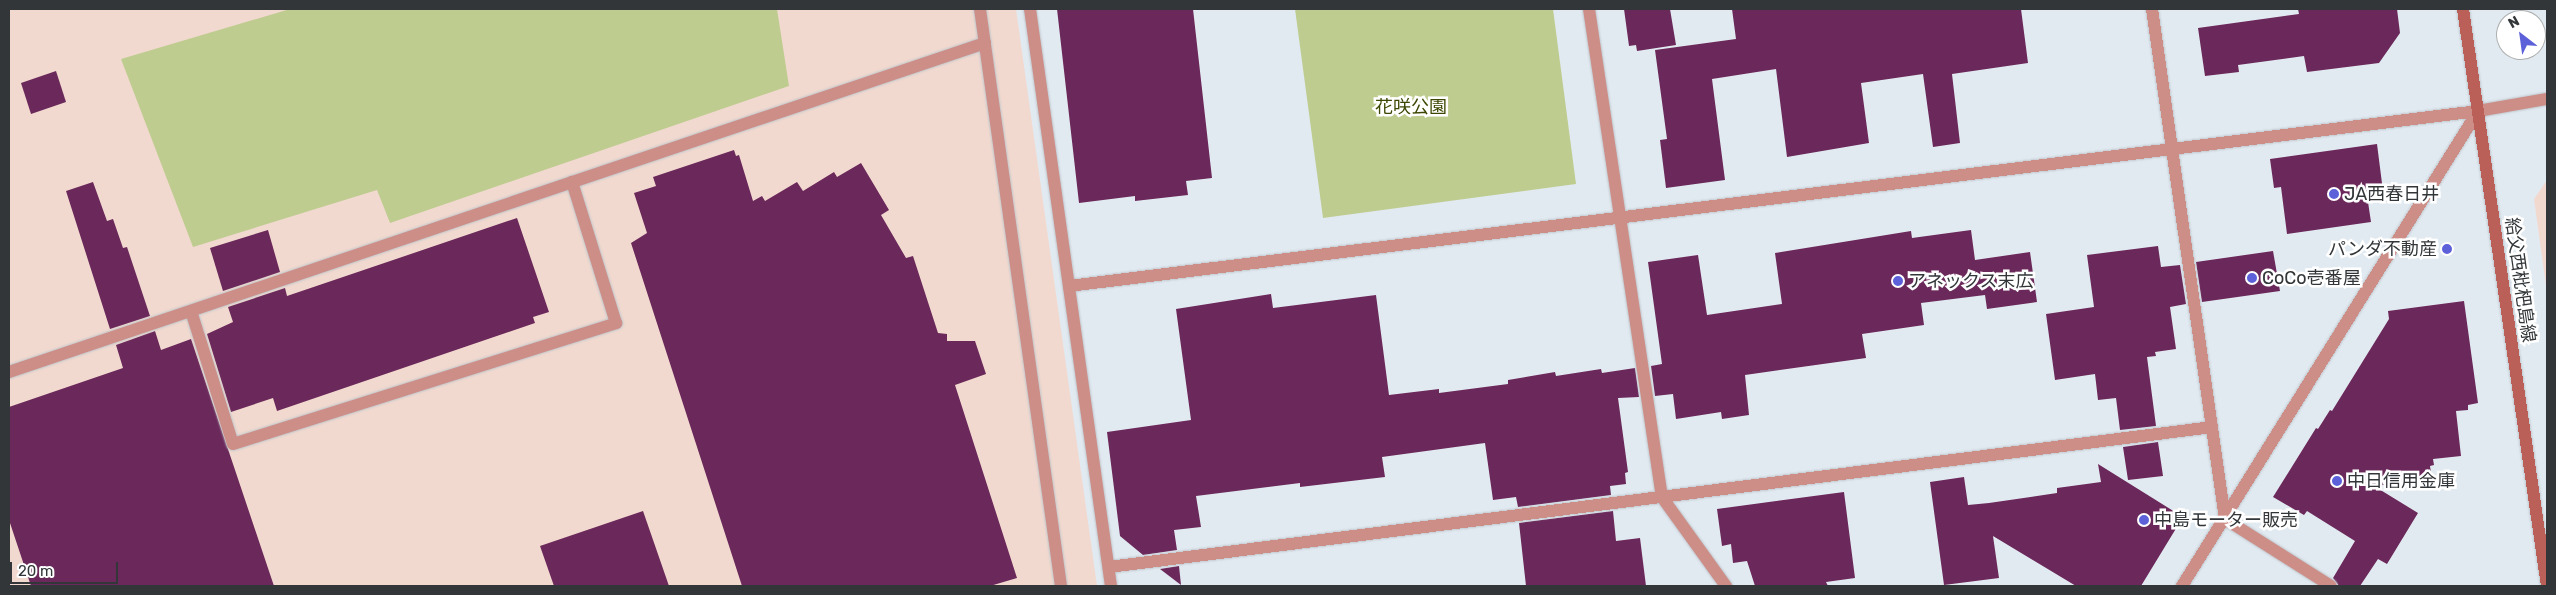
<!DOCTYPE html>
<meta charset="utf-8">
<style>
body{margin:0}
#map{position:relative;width:2556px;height:595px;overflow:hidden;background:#e2eaf1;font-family:Rubik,"Noto Sans JP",sans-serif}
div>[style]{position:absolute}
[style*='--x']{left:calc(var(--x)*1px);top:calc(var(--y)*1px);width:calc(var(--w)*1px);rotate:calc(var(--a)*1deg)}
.commercial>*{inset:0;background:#f2d9d0}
.industrial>*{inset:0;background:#f1d9cf}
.green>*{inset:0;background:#bfcc90}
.building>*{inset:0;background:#6b285a}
.roads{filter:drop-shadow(0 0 1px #bfc6cc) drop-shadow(0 0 1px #bfc6cc)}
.service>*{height:12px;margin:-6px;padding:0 6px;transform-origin:6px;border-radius:6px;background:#ce8e88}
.minor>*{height:12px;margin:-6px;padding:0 6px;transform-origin:6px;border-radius:6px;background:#ce8e88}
.tertiary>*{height:12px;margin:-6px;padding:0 6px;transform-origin:6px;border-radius:6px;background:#ce8e88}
.secondary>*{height:12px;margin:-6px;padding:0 6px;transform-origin:6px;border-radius:6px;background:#bb6059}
.dots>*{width:14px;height:14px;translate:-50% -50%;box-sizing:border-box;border:2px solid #fff;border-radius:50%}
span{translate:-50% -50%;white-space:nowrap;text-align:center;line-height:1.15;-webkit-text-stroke:5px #fff;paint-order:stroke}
.park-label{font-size:18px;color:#3d4701}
.poi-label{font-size:18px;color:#323638}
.left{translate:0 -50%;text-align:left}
.right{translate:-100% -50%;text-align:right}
.street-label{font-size:18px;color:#323638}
.frame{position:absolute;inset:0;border:10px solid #323638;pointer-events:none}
.north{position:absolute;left:2496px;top:10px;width:50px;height:50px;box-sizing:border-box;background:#fff;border:1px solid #adafaf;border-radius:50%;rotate:330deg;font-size:14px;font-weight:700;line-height:20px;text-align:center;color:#323638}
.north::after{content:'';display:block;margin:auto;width:18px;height:22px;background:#5d61d9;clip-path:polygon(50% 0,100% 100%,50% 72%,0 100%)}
.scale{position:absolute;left:10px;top:562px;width:108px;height:22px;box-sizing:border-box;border:2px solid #323638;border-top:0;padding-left:6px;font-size:15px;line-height:18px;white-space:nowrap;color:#323638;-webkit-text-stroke:4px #fff;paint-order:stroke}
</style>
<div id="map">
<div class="commercial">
<div style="clip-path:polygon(2547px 180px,2547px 293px,2534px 199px)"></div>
</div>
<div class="industrial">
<div style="clip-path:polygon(9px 9px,1016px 9px,1097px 586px,9px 586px)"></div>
</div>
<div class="green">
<div style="clip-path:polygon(290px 9px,777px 9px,789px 86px,390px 223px,377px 190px,193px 247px,121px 59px)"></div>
<div style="clip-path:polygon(1295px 9px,1553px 9px,1576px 184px,1323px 218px)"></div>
</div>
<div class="building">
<div style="clip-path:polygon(1057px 9px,1193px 9px,1212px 178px,1186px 181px,1188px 195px,1135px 201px,1135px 196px,1079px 203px)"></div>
<div style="clip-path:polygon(1624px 9px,1670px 9px,1676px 45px,1637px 51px,1636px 45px,1629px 46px)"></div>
<div style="clip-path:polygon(1732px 9px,2021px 9px,2028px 63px,1952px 74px,1960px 143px,1933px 147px,1923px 74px,1861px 83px,1869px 143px,1787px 157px,1776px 69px,1712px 79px,1725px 180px,1666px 188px,1660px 140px,1667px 139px,1655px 50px,1736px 39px)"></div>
<div style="clip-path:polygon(2298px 9px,2397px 9px,2400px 33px,2379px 63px,2307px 72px,2304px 56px,2238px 65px,2239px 72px,2205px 76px,2198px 28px,2299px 14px)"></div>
<div style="clip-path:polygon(56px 71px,66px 102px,31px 114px,21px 83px)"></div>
<div style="clip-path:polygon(2377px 144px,2384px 199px,2368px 202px,2371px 222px,2287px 234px,2281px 187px,2274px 188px,2270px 159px)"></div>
<div style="clip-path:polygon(734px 150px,736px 156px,739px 155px,753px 201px,762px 196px,765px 201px,797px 182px,803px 191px,834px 172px,837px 177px,861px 163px,889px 210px,881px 215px,906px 258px,913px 256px,938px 333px,947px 334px,947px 341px,975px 341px,986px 374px,955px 385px,1017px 578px,990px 586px,742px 586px,631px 243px,647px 233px,634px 193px,656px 186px,653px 177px)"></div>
<div style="clip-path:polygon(93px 182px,107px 221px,113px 219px,123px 248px,127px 247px,150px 316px,110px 329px,66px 191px)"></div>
<div style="clip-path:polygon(517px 218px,549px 312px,533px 317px,535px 323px,277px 411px,273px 398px,231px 412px,207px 334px,233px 322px,228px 307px,285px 288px,287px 296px)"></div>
<div style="clip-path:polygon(268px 230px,280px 272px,223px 291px,210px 248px)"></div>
<div style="clip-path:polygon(1971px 230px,1975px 260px,2030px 252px,2037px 302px,1987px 309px,1985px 295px,1921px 303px,1924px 325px,1862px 334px,1866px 358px,1745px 375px,1749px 415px,1722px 419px,1721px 412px,1676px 419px,1673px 394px,1655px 396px,1651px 366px,1662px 364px,1648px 262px,1698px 255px,1707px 315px,1782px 304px,1775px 253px,1911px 231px,1912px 238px)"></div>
<div style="clip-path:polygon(2158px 246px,2161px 267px,2180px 265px,2186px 304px,2170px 307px,2176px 349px,2155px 352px,2156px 356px,2147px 357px,2156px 426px,2120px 430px,2116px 398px,2098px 400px,2095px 374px,2055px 380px,2046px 314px,2094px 307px,2087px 255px)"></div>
<div style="clip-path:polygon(2273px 251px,2280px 291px,2202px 302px,2196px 262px)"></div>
<div style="clip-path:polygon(1271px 294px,1273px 308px,1376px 295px,1389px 395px,1439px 389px,1439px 393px,1508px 384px,1508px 380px,1555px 372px,1556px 376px,1601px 369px,1602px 373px,1635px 368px,1639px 397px,1618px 398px,1628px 472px,1625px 473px,1626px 484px,1610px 486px,1611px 495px,1518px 507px,1516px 497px,1493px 500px,1485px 443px,1382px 457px,1385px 477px,1300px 487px,1300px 483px,1196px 496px,1201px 527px,1174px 530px,1177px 550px,1143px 555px,1120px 536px,1107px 432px,1191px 420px,1176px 309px)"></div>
<div style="clip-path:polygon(2464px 301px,2478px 403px,2468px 405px,2468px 410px,2456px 411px,2461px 456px,2433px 459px,2434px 465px,2430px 466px,2432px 480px,2374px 486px,2418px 513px,2387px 564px,2378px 559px,2360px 586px,2339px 586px,2333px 578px,2355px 541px,2307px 511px,2304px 515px,2273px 497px,2316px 428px,2318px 429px,2330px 410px,2332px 411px,2389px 319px,2388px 311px)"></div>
<div style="clip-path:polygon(155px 331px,161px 350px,191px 339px,274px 586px,31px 586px,9px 520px,9px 407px,123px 368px,116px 345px)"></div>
<div style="clip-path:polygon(2158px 442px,2163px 476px,2128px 480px,2123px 447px)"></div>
<div style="clip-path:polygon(2098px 464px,2183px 517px,2141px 586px,2076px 586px,1993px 536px,1999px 578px,1944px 585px,1930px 482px,1964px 477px,1968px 505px,1989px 503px,2057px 493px,2057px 488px,2101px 482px)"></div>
<div style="clip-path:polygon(1844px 492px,1855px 578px,1826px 582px,1828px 586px,1755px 586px,1747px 561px,1733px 563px,1731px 544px,1722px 546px,1717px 509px)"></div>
<div style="clip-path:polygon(643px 511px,669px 586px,554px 586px,540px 546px)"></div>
<div style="clip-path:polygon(1613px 511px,1616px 541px,1640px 538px,1646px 586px,1526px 586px,1519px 523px)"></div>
<div style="clip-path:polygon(1179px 566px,1181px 585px,1160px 569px)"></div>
</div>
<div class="roads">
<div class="service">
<div style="--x:980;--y:9;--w:583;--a:82.01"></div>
<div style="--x:191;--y:311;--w:139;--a:72.5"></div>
<div style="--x:233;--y:444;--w:402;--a:-17.5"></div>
<div style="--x:616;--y:323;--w:148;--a:-107.3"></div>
<div style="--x:9;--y:372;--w:1030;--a:-18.63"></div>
</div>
<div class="minor">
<div style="--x:1030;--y:9;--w:583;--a:82.01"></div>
<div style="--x:1589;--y:9;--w:493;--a:81.5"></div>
<div style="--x:1662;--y:497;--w:110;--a:54.3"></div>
<div style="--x:2152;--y:9;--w:515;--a:81.85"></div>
<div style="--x:2225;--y:519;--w:125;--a:32.3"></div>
<div style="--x:1069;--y:286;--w:1420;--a:-7.08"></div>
<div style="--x:2478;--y:111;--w:70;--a:-9.9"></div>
<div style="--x:1109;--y:567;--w:1112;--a:-7.23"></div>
</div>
<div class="tertiary">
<div style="--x:2182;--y:586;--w:560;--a:-58.07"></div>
</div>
<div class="secondary">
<div style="--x:2463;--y:9;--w:583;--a:81.72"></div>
</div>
</div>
<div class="dots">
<div style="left:2334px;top:194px;background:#5d61d9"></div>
<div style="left:2447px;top:249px;background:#5d61d9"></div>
<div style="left:2252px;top:278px;background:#5d61d9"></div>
<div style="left:1898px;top:281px;background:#5d61d9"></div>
<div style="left:2337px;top:481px;background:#5d61d9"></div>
<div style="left:2144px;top:520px;background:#5d61d9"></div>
</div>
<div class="park-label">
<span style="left:1411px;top:107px">花咲公園</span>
</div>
<div class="poi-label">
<span class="left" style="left:2344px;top:194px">JA西春日井</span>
<span class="right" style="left:2437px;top:249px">パンダ不動産</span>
<span class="left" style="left:2262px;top:278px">CoCo壱番屋</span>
<span class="left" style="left:1908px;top:281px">アネックス末広</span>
<span class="left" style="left:2347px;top:481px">中日信用金庫</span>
<span class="left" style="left:2154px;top:520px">中島モーター販売</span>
</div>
<div class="street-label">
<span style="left:2520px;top:280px;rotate:82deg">給父西枇杷島線</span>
</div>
<div class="frame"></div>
<div class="north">N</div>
<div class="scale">20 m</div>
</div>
